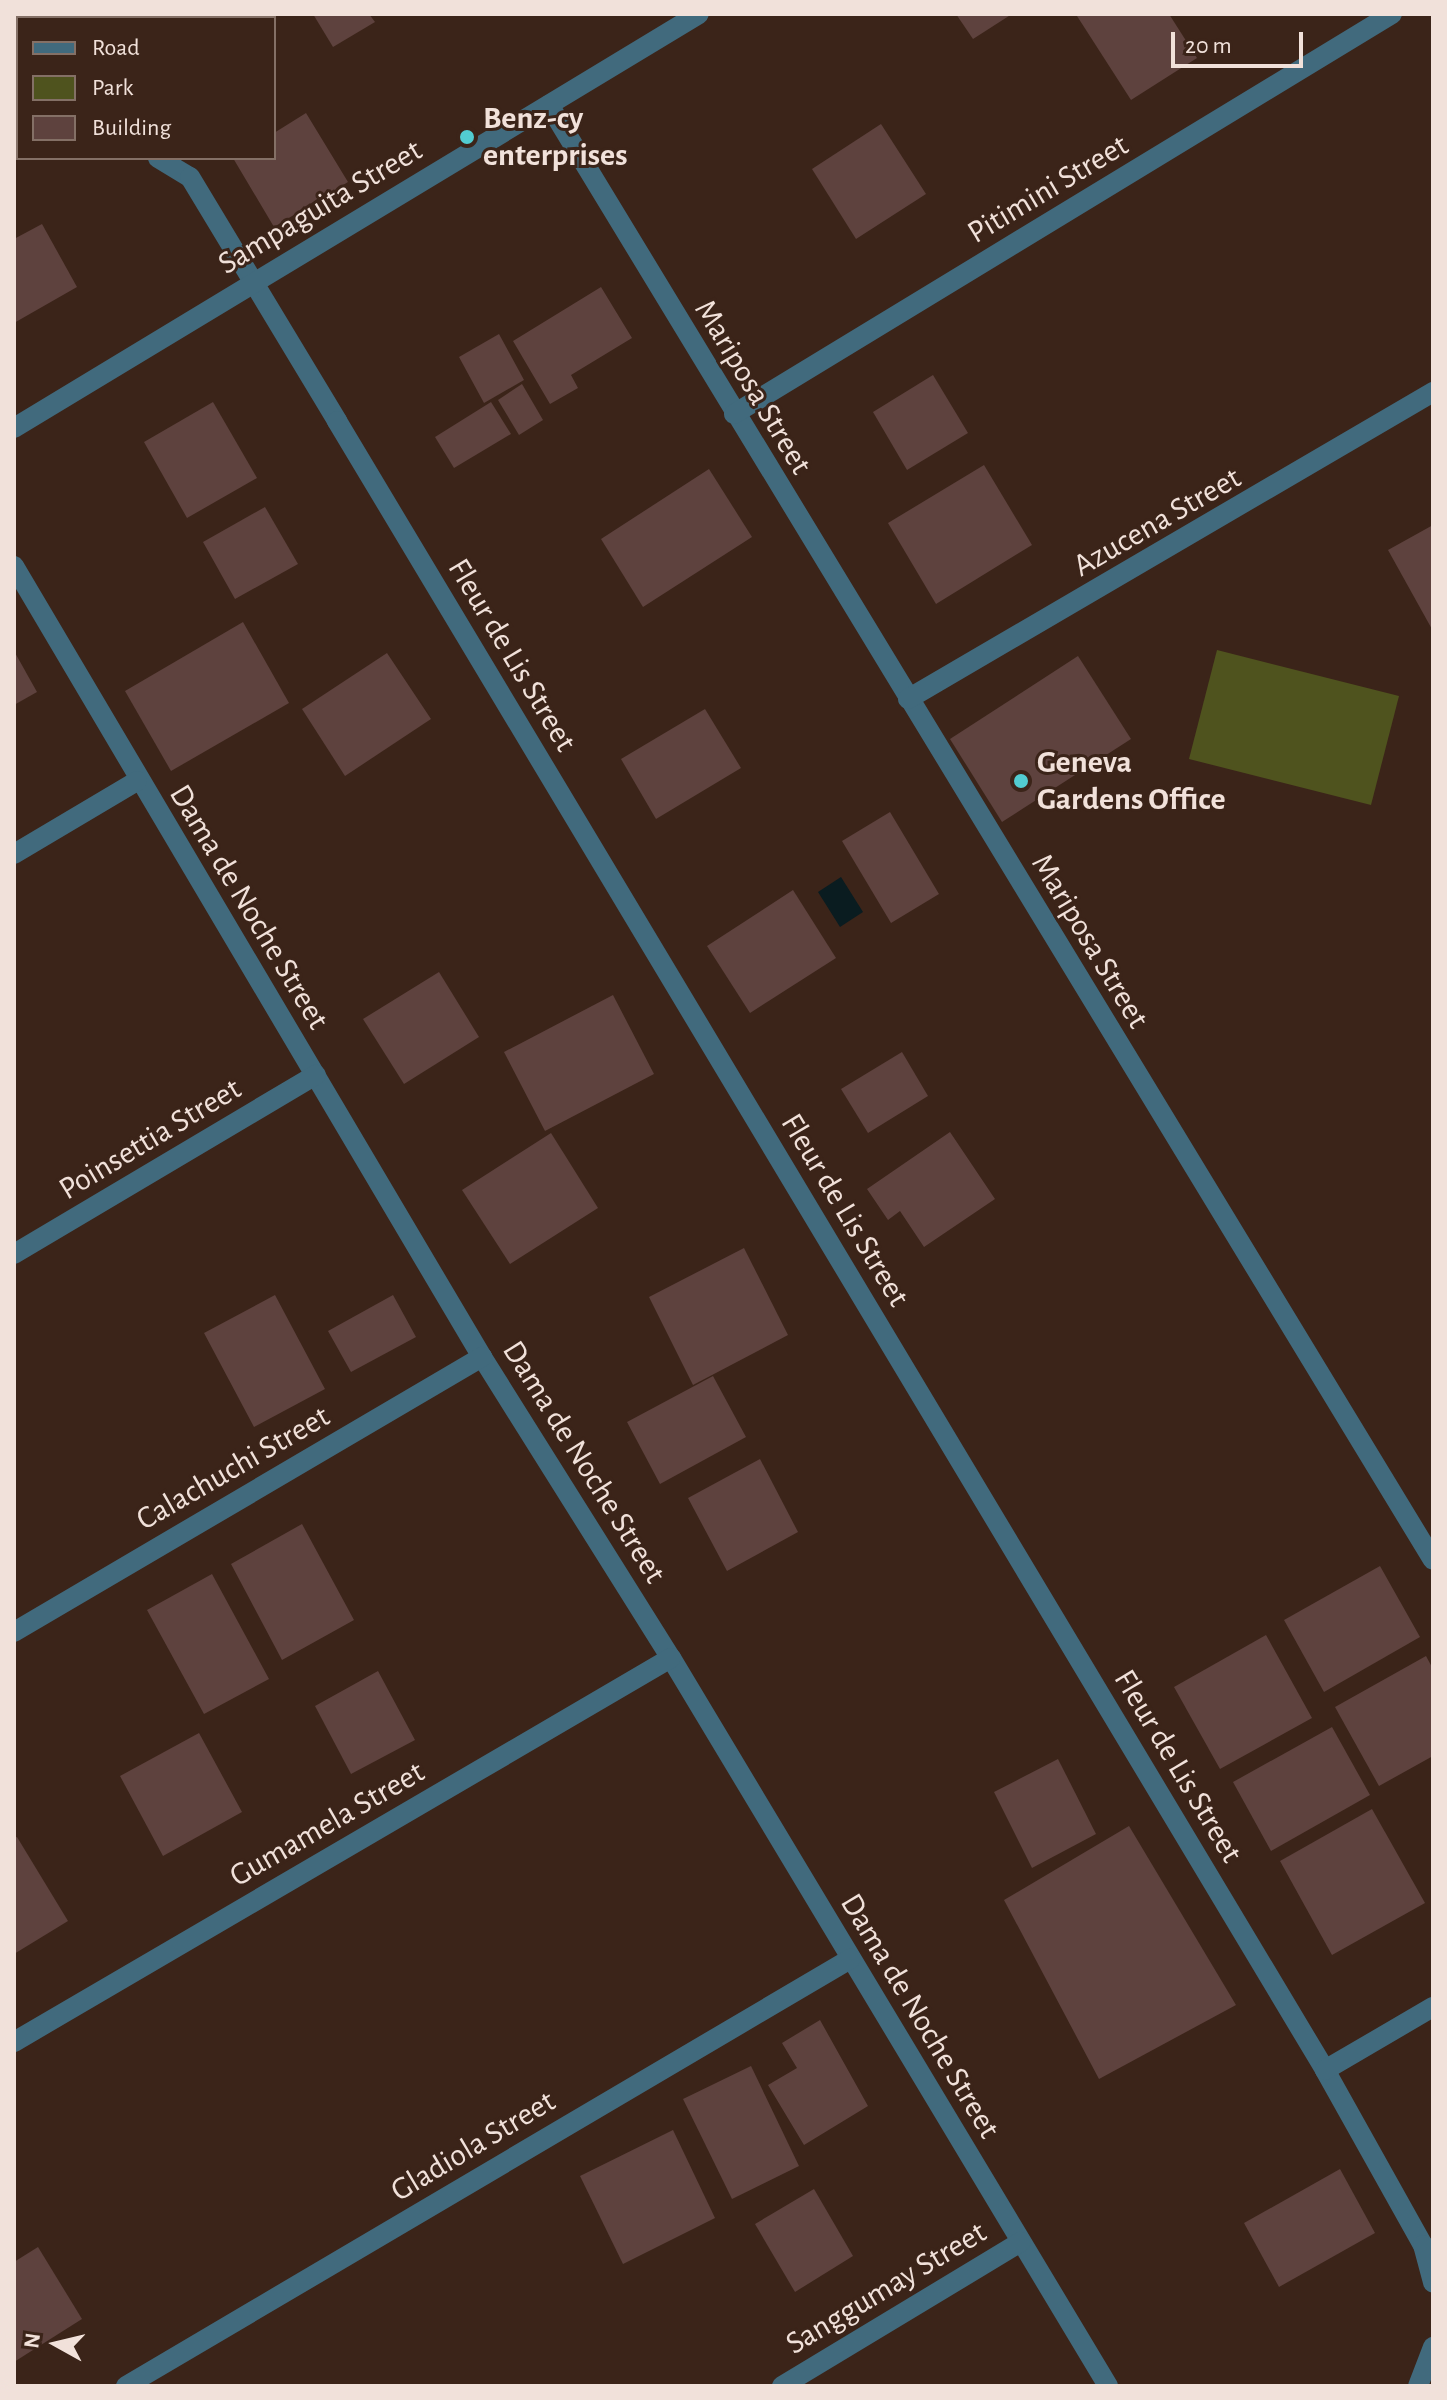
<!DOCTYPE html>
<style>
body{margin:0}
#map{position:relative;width:1447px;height:2400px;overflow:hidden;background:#3b2419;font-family:"Alegreya Sans",sans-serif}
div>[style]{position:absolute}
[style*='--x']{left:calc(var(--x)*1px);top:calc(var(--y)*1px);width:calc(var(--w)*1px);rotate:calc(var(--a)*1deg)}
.green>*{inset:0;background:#4f531e}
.water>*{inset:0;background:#0a1c20}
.building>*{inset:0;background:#5e423e}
.street>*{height:20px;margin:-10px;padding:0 10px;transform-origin:10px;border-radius:10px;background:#416a7d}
.dots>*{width:22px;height:22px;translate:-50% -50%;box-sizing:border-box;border:4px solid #3b2419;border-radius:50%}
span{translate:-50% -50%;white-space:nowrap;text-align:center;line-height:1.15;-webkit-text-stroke:6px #3b2419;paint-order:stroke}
.poi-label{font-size:32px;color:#f1e1da;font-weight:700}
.left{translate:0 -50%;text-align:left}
.street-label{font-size:32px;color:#f1e1da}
.frame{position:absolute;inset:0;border:16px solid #f1e1da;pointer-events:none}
.legend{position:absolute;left:16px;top:16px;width:260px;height:144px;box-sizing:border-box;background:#3b2419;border:2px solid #847066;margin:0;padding:10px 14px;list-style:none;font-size:24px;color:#f1e1da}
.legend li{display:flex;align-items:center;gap:16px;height:40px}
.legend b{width:40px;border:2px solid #847066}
.north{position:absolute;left:16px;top:2304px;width:80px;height:80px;-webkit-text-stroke:6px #3b2419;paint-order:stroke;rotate:278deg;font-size:22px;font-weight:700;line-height:32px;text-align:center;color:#f1e1da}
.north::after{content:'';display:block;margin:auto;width:28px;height:36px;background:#f1e1da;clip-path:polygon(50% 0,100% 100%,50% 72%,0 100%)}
.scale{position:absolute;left:1171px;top:32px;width:132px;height:36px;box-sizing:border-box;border:4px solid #f1e1da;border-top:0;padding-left:10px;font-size:24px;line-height:28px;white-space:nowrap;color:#f1e1da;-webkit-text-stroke:6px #3b2419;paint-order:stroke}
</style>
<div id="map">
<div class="green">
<div style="clip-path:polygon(1217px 650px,1399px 696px,1371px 805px,1189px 759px)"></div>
</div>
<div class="water">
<div style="clip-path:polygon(841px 877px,863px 912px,840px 927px,818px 892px)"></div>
</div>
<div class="building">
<div style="clip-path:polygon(14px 14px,18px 17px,14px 149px)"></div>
<div style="clip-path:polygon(228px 14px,274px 14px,222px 18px)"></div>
<div style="clip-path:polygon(313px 14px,369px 14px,375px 22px,333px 47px)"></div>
<div style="clip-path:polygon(956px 14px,1012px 14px,973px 39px)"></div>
<div style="clip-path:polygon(1169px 14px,1197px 58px,1131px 100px,1077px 16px)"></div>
<div style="clip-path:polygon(306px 113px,348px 182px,274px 227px,233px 158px,274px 158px,274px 133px)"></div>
<div style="clip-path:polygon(881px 124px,926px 194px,856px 239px,812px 169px)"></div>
<div style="clip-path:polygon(42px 224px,77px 287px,14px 323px,14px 239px)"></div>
<div style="clip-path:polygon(601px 287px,632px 338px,571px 375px,578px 388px,550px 404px,513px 341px)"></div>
<div style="clip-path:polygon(499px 334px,524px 380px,484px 403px,459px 357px)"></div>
<div style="clip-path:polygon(933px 375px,968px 433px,907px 470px,873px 412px)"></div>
<div style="clip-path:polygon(522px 384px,543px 420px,519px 435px,498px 400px)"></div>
<div style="clip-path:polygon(213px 402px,257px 478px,187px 518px,144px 442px)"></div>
<div style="clip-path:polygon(491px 402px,511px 434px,454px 468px,435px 437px)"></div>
<div style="clip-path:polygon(984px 465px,1032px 545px,936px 604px,888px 523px)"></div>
<div style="clip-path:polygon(709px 469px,752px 537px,643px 607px,601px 539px)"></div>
<div style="clip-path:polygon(265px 507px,298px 564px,235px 599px,203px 542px)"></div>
<div style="clip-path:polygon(1433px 525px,1433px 631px,1388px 550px)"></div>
<div style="clip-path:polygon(243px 622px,289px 703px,171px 771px,125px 691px)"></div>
<div style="clip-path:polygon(14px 651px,37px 692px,14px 705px)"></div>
<div style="clip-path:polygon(387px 653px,431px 719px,345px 776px,302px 709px)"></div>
<div style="clip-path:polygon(1078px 656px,1131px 739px,1002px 822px,950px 739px)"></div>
<div style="clip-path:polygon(705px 709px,741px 768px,656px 819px,621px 759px)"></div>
<div style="clip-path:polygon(890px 812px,939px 894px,891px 923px,842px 841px)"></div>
<div style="clip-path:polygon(793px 890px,836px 958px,750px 1013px,707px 946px)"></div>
<div style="clip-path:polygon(439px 972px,479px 1037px,404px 1084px,363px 1019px)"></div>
<div style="clip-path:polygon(613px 995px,654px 1074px,545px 1131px,504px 1052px)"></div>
<div style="clip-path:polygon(902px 1052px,928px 1096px,868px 1133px,841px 1089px)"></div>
<div style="clip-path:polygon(950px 1132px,995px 1199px,924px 1247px,900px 1211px,888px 1220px,867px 1189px)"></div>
<div style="clip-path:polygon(551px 1133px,598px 1208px,510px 1264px,462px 1190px)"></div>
<div style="clip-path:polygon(744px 1248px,788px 1335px,693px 1385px,649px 1297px)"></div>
<div style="clip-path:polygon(275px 1295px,325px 1389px,254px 1427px,204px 1333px)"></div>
<div style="clip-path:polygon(393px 1295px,416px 1337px,351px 1372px,328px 1331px)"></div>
<div style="clip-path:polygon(713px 1376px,746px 1437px,660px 1484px,627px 1422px)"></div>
<div style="clip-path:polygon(760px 1459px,798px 1532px,727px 1571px,688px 1498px)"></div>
<div style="clip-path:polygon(302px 1524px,354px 1620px,282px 1660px,231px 1564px)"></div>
<div style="clip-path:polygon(1380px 1566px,1420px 1637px,1324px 1692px,1284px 1620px)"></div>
<div style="clip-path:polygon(212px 1574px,269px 1679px,204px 1714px,147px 1610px)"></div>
<div style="clip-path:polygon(1266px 1635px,1312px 1718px,1220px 1769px,1174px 1687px)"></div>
<div style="clip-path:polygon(1426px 1656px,1433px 1669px,1433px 1756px,1379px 1786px,1335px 1707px)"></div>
<div style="clip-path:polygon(378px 1671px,415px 1740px,351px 1774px,315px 1706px)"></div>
<div style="clip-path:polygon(1332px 1727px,1370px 1795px,1271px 1851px,1233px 1782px)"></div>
<div style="clip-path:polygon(199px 1733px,242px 1812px,163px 1856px,120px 1776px)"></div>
<div style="clip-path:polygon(1058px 1759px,1096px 1834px,1032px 1868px,994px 1792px)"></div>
<div style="clip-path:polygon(1372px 1809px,1425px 1903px,1332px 1955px,1280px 1861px)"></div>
<div style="clip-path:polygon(1129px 1826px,1236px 2005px,1099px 2079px,1004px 1900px)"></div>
<div style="clip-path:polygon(17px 1837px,68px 1921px,14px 1954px,14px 1838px)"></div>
<div style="clip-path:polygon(820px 2020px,868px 2106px,804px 2145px,768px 2085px,797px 2068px,782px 2043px)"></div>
<div style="clip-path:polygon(751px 2066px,799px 2166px,732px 2199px,683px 2099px)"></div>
<div style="clip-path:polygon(673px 2130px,715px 2218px,623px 2264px,580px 2176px)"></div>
<div style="clip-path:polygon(1340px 2169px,1375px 2233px,1279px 2287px,1244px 2223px)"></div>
<div style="clip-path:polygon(814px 2189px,853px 2256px,795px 2292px,755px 2224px)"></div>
<div style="clip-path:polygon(38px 2247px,82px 2319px,14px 2362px,14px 2262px)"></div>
</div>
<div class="street">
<div style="--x:94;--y:14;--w:7;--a:34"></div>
<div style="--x:549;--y:105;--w:1702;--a:58.72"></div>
<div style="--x:158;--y:158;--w:37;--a:31"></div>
<div style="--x:190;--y:177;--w:285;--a:58.9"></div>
<div style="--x:337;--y:421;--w:1922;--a:59.07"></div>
<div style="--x:1325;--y:2070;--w:201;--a:60.8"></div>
<div style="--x:1423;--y:2245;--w:39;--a:75"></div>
<div style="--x:734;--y:414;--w:770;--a:-31.3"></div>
<div style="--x:14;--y:428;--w:800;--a:-31.15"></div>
<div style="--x:14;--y:566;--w:919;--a:59.39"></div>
<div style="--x:482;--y:1357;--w:355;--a:57.9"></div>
<div style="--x:671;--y:1658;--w:849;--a:59.02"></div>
<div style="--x:908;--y:699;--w:608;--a:-30.32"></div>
<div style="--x:14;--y:854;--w:143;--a:-30.7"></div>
<div style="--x:14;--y:1254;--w:351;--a:-30.7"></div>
<div style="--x:14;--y:1632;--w:543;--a:-30.44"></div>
<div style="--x:14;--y:2042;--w:761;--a:-30.31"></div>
<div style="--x:1325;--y:2070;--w:125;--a:-30.3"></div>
<div style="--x:126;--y:2386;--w:841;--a:-30.53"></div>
<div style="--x:782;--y:2386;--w:279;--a:-31.1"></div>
<div style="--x:1418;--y:2386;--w:42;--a:-69"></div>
</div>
<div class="dots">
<div style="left:467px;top:137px;background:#52ccd1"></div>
<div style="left:1021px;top:781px;background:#52ccd1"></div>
</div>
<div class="poi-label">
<span class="left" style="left:483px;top:137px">Benz-cy<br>enterprises</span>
<span class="left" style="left:1037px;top:781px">Geneva<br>Gardens Office</span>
</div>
<div class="street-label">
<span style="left:1048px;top:189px;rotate:-31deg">Pitimini Street</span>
<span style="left:320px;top:207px;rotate:-31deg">Sampaguita Street</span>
<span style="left:753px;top:387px;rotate:59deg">Mariposa Street</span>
<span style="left:1157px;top:522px;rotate:-30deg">Azucena Street</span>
<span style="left:512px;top:655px;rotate:59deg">Fleur de Lis Street</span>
<span style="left:249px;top:907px;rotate:59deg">Dama de Noche Street</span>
<span style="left:1090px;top:941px;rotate:59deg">Mariposa Street</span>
<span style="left:150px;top:1139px;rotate:-31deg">Poinsettia Street</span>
<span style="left:845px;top:1210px;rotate:59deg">Fleur de Lis Street</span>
<span style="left:584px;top:1462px;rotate:58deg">Dama de Noche Street</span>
<span style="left:233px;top:1468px;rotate:-30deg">Calachuchi Street</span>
<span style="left:1178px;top:1766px;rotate:59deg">Fleur de Lis Street</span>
<span style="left:327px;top:1824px;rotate:-30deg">Gumamela Street</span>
<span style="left:920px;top:2016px;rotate:59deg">Dama de Noche Street</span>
<span style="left:473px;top:2146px;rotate:-31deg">Gladiola Street</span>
<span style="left:886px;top:2288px;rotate:-31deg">Sanggumay Street</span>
</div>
<div class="frame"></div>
<ul class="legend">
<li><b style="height:10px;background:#416a7d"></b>Road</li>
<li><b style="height:22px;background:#4f531e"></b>Park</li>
<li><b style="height:22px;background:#5e423e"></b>Building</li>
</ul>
<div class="north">N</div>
<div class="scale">20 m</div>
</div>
